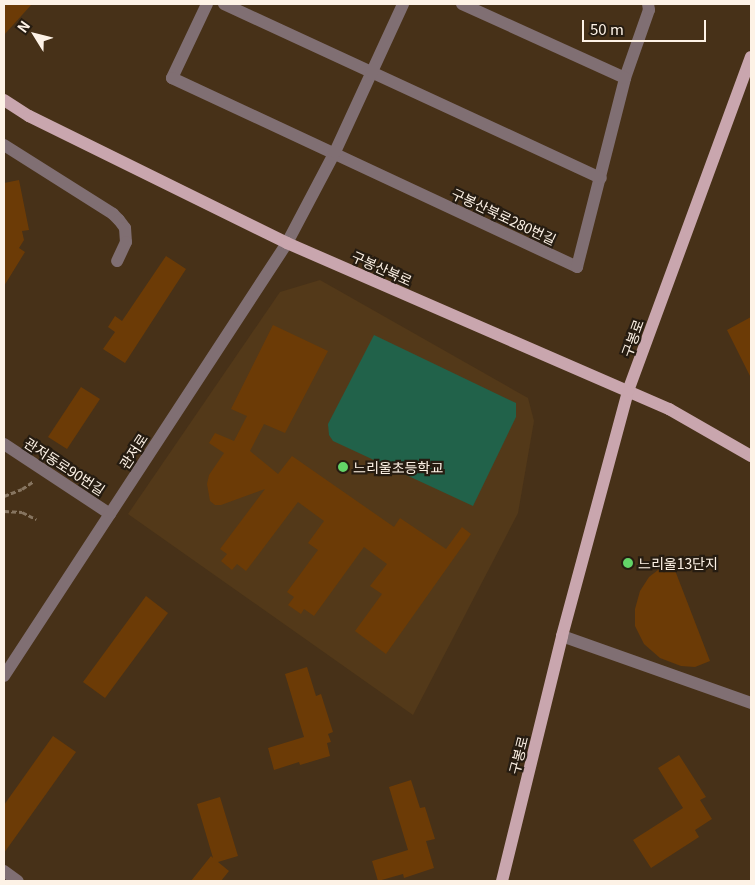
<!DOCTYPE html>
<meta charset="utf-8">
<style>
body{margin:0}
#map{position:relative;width:755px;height:885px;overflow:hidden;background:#473118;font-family:Georgia,"Noto Sans KR",serif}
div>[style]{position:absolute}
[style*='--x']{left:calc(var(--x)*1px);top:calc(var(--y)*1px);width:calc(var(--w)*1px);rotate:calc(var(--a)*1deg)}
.built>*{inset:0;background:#533919}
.green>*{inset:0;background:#21624a}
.building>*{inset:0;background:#6c3b06}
.path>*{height:3px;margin-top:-1.5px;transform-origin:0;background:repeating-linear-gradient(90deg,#877560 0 5px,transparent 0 7.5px)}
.minor>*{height:12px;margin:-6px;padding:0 6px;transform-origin:6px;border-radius:6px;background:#806f73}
.major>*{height:12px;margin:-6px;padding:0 6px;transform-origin:6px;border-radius:6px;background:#c9a6ae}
.dots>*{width:14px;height:14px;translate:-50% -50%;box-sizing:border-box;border:2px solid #261c11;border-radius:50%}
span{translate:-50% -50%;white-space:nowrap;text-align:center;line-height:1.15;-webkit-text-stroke:4.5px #261c11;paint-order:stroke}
.street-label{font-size:14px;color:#fdf2e6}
.poi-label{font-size:14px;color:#fdf2e6}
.left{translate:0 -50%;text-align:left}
.frame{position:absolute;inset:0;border:5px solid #fdf2e6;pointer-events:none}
.north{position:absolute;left:10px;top:10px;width:50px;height:50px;-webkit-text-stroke:4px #261c11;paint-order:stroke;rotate:306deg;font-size:14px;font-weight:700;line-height:20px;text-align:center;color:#fdf2e6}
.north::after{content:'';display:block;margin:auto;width:18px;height:22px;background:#fdf2e6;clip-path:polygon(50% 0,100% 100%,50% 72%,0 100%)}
.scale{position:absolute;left:582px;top:20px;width:124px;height:22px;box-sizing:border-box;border:2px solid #fdf2e6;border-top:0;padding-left:6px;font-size:15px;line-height:18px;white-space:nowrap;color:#fdf2e6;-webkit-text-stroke:4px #261c11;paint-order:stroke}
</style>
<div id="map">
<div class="built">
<div style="clip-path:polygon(320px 280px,528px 398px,534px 421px,518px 513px,413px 715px,128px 514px,280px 292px)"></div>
</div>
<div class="green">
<div style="clip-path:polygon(374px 335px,516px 403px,516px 417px,473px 506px,333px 441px,329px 435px,328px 424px)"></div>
</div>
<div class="building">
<div style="clip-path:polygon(4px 4px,32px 4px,4px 35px)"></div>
<div style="clip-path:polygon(19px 180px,29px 230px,22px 231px,24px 240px,19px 248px,25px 252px,4px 286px,4px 183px)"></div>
<div style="clip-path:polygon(166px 256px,186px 269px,125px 363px,103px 349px,115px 332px,108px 327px,115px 316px,122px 321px)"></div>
<div style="clip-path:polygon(751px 317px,751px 378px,727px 330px)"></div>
<div style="clip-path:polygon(273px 325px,328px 351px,285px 433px,264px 424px,250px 451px,278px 474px,292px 456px,394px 527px,400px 518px,446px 549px,462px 527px,471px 534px,386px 654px,355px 631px,382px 594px,370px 586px,387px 564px,364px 547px,314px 616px,304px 609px,301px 614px,288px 605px,294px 597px,287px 592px,318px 550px,308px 543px,324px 521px,298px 502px,246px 571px,237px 564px,232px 570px,221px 561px,227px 554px,220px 549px,265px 489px,221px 505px,215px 505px,210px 501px,207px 484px,209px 475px,224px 453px,209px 443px,215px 433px,234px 441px,247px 416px,231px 409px)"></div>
<div style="clip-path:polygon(81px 387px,100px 399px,67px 449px,48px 437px)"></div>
<div style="clip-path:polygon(671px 560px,710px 661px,695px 667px,681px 666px,660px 658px,644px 644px,635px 626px,635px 609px,640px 591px,649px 577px)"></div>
<div style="clip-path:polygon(146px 596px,168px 613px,105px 698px,83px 682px)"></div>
<div style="clip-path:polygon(307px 667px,316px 696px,321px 694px,333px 732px,328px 734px,331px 742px,327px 743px,330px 756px,300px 765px,299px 762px,274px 770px,268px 748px,304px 737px,285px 674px)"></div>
<div style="clip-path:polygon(53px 736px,76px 752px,4px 853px,4px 805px)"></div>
<div style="clip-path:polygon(679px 755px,706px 797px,700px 800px,712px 819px,695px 830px,699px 837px,651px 868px,633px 840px,683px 808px,658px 768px)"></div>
<div style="clip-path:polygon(411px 780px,420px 808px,425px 807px,435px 839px,426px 841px,434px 868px,404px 878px,403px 874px,378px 881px,372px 861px,408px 850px,389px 787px)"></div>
<div style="clip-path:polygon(220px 797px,238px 856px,218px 862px,229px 871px,221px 881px,191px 881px,211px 856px,213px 858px,197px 804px)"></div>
</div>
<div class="path">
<div style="--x:4;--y:496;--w:19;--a:-21"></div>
<div style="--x:22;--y:489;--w:14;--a:-34"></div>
<div style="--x:4;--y:511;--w:18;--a:3"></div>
<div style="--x:22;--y:512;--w:16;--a:27"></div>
</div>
<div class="minor">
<div style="--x:207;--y:4;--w:82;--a:115.3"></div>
<div style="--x:172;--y:78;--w:447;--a:25"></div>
<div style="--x:577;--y:267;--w:195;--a:-75.7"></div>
<div style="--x:625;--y:78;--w:72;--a:-70.6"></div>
<div style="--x:649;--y:10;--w:6;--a:-99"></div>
<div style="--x:224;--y:4;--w:415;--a:24.8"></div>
<div style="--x:462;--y:4;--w:179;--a:24.4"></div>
<div style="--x:4;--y:145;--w:129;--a:32.3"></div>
<div style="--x:113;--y:214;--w:8;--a:45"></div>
<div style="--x:119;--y:220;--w:10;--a:53"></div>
<div style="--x:125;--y:228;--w:14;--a:86"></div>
<div style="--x:126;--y:242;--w:21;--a:115"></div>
<div style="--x:4;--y:444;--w:127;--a:33.4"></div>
<div style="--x:562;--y:636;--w:201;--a:19.5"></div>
<div style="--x:4;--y:676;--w:517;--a:-56.83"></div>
<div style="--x:287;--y:243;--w:103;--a:-62.2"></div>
<div style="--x:335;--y:152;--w:163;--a:-65.3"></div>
<div style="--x:4;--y:871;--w:17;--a:36"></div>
</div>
<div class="major">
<div style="--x:4;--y:100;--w:30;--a:33"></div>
<div style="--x:29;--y:116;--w:288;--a:26.2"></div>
<div style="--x:287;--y:243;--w:417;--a:23.5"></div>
<div style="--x:669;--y:409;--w:95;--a:29.8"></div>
<div style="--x:502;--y:881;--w:252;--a:-76.2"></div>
<div style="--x:562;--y:636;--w:254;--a:-74.9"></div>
<div style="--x:628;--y:391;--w:356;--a:-69.8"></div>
</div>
<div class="dots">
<div style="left:343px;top:467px;background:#63d468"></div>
<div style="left:628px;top:563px;background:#63d468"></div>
</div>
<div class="street-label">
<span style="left:504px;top:216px;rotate:25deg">구봉산북로280번길</span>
<span style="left:382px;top:268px;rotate:24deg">구봉산북로</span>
<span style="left:632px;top:338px;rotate:-70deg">구봉로</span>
<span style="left:133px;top:451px;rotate:-57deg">관저로</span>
<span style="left:65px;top:466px;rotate:33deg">관저동로90번길</span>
<span style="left:518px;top:755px;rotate:-76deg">구봉로</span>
</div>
<div class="poi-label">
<span class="left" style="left:353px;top:467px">느리울초등학교</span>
<span class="left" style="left:638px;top:563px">느리울13단지</span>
</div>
<div class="frame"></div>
<div class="north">N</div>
<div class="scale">50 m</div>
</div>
